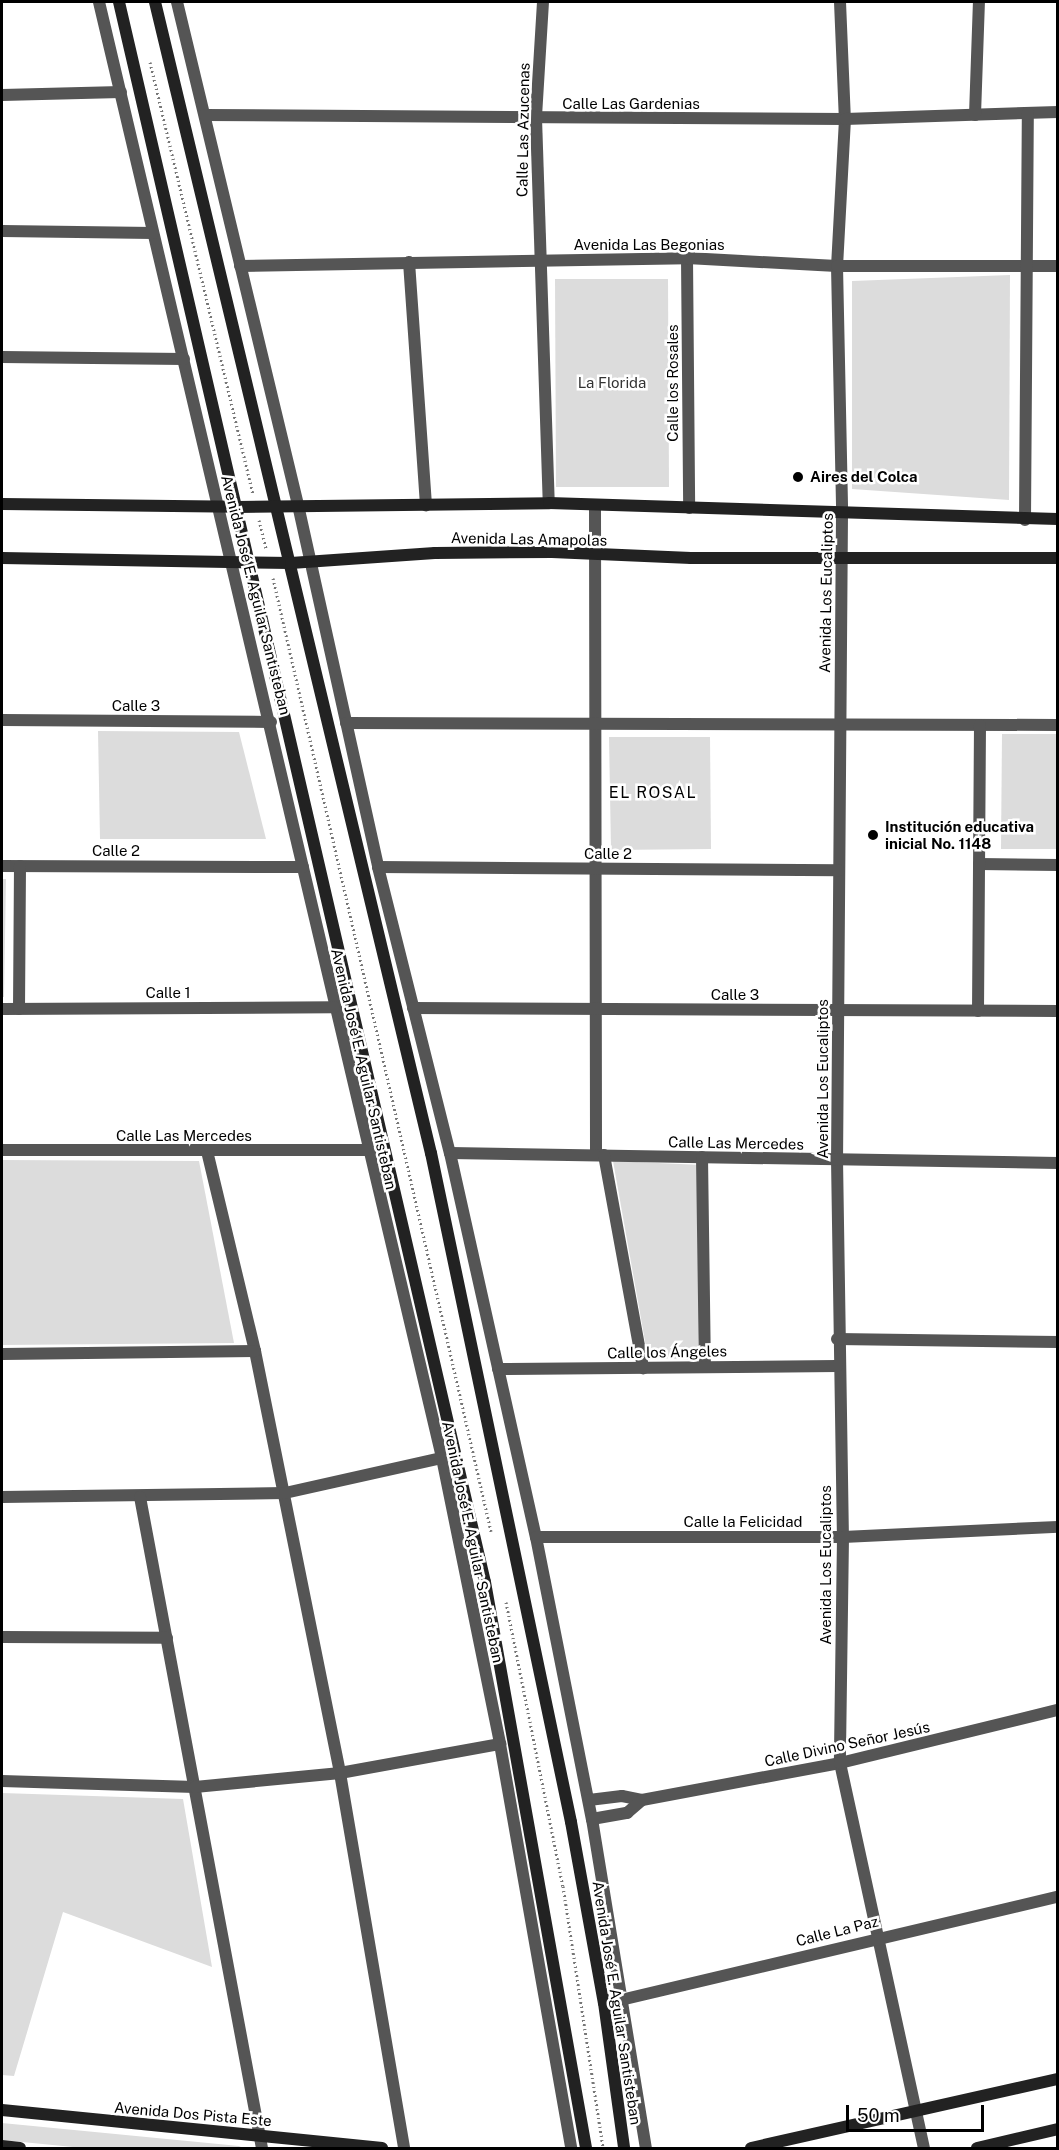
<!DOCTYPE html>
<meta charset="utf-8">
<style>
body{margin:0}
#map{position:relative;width:1059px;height:2150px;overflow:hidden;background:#fff;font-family:"Public Sans",sans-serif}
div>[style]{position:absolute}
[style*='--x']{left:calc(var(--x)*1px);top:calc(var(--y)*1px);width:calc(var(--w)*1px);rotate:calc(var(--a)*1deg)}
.green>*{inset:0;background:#dcdcdc}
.path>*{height:3px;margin-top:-1.5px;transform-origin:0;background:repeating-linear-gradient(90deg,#777 0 1.5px,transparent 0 4.5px)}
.street>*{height:12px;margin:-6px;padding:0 6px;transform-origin:6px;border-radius:6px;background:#555}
.secondary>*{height:12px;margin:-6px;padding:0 6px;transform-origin:6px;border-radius:6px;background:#222}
.dots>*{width:16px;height:16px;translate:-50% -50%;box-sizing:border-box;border:3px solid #fff;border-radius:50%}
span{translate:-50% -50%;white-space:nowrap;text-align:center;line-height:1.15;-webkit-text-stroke:5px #fff;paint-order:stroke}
.street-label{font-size:15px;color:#000}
.park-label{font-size:15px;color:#333}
.poi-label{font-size:15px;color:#000;font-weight:700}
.left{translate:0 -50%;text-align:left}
.neighbourhood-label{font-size:16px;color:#000;letter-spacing:1.5px}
.frame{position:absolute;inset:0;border:3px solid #000;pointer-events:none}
.scale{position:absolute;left:846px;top:2105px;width:138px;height:27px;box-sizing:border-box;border:3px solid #000;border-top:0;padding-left:8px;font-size:18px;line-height:21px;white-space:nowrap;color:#000;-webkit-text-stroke:4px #fff;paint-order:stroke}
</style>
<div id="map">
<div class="green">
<div style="clip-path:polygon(1010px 275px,1009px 500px,852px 489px,852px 281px)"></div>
<div style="clip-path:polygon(555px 279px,668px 279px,669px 487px,556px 487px)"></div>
<div style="clip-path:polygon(98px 731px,239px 732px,266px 839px,100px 839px)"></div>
<div style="clip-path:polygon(1002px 734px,1057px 734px,1057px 849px,1001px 849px)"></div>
<div style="clip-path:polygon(609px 737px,710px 737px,711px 849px,611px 850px)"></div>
<div style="clip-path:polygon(2px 879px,6px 879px,4px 997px,2px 997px)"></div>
<div style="clip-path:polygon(2px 1160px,199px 1161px,234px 1343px,2px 1345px)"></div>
<div style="clip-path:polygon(613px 1161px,702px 1165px,698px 1360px,648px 1358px)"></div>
<div style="clip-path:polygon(2px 1793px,183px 1799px,212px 1967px,63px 1912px,14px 2076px,2px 2075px)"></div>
<div style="clip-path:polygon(2px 2123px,239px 2146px,243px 2148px,83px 2148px,2px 2140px)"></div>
</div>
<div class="path">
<div style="--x:150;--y:62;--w:443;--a:76.6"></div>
<div style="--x:259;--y:520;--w:29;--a:76"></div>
<div style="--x:273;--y:578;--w:978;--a:77.12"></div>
<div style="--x:506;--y:1602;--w:290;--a:78.7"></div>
<div style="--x:563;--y:1886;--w:265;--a:81.3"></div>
</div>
<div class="street">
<div style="--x:99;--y:2;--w:1496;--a:76.74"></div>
<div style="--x:442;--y:1458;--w:292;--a:78.5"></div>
<div style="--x:500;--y:1744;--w:410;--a:80"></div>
<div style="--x:177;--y:2;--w:517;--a:76.47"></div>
<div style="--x:298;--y:505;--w:371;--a:77.5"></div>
<div style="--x:378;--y:867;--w:295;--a:75.9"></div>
<div style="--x:450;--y:1153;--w:394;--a:77.4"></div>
<div style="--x:536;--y:1537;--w:288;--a:78.8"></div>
<div style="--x:592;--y:1819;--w:333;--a:80.7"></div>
<div style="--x:543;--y:2;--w:116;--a:93.5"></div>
<div style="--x:536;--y:118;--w:385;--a:88.1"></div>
<div style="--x:840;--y:2;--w:117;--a:87.6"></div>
<div style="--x:845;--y:119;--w:147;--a:93.1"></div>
<div style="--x:837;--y:266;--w:248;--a:88.8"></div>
<div style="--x:842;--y:514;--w:645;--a:90.44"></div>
<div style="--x:837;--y:1159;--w:378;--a:89.1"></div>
<div style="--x:843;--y:1537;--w:226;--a:90.8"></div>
<div style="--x:840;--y:1763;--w:394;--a:77.7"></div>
<div style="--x:2;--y:95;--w:119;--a:-1.4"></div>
<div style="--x:205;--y:115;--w:640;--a:0.36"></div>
<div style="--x:845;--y:119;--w:213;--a:-1.9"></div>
<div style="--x:975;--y:115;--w:113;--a:-88"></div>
<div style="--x:2;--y:231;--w:151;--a:0.8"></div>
<div style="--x:687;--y:258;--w:250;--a:89.5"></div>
<div style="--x:409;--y:262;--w:244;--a:86"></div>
<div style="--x:240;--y:266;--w:447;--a:-1"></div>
<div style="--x:687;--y:258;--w:150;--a:3.1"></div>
<div style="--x:837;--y:266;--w:221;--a:0"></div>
<div style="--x:2;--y:357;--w:182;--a:0.6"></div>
<div style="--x:595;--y:506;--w:649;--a:89.91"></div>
<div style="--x:1025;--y:520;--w:407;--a:-89.6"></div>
<div style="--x:2;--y:720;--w:269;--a:0.4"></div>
<div style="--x:346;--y:723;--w:712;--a:0.16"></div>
<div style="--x:979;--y:864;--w:79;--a:0.7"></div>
<div style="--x:2;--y:866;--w:301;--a:0.2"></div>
<div style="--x:378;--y:867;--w:461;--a:0.4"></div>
<div style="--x:413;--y:1008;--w:645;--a:0.27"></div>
<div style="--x:2;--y:1009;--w:332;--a:-0.3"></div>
<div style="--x:19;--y:1009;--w:143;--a:-89.6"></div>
<div style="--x:978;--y:1011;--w:286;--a:-89.6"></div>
<div style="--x:2;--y:1150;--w:365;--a:0"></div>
<div style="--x:207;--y:1151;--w:206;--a:76.5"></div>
<div style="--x:255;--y:1351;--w:430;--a:78.6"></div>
<div style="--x:340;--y:1773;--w:380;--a:80.3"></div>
<div style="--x:450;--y:1153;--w:608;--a:0.94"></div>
<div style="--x:604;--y:1155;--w:217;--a:79.6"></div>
<div style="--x:702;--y:1157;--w:210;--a:89.2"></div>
<div style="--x:837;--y:1339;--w:221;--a:0.8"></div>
<div style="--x:2;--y:1354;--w:253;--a:-0.7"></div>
<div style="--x:498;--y:1369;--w:339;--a:-0.5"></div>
<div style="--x:2;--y:1497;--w:283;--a:-0.8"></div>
<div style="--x:285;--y:1493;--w:161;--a:-12.6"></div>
<div style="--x:140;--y:1497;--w:662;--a:79.39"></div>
<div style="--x:536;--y:1537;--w:307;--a:0"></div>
<div style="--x:843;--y:1537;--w:215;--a:-2.7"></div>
<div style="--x:2;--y:1637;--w:165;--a:0.3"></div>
<div style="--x:2;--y:1781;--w:193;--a:1.8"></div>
<div style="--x:195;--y:1787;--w:146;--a:-5.5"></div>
<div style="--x:340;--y:1773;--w:163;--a:-10.3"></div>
<div style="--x:589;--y:1800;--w:33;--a:-7"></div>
<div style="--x:622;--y:1796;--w:20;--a:11"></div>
<div style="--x:642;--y:1800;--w:201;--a:-10.6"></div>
<div style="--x:840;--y:1763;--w:224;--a:-13.7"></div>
<div style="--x:592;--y:1819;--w:36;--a:-10"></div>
<div style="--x:627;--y:1813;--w:20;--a:-41"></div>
<div style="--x:625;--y:1999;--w:445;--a:-13.3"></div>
</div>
<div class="secondary">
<div style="--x:119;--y:2;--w:1622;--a:76.96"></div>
<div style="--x:485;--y:1582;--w:575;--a:79.88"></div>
<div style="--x:155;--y:2;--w:1184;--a:76.52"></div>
<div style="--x:431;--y:1153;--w:683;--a:78.18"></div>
<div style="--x:571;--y:1822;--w:184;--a:79.7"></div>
<div style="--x:604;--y:2003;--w:146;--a:82.1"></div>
<div style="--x:2;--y:504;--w:235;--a:0.7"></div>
<div style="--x:237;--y:507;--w:312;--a:-0.7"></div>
<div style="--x:549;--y:503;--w:509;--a:1.8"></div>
<div style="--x:2;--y:558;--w:289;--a:1"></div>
<div style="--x:291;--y:563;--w:144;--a:-4"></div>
<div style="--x:435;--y:553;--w:117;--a:-0.5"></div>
<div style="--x:552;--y:552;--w:139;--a:2.5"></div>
<div style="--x:691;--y:558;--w:367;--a:0"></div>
<div style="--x:2;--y:2110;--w:382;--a:5.7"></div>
<div style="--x:2;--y:2146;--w:18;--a:6"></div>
<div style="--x:751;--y:2148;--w:315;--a:-12.7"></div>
<div style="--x:977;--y:2148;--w:83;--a:-13.2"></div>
</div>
<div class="dots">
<div style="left:798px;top:477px;background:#000"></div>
<div style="left:873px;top:835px;background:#000"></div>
</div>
<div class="street-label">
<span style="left:631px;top:104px">Calle Las Gardenias</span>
<span style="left:523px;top:130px;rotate:-89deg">Calle Las Azucenas</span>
<span style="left:649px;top:245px">Avenida Las Begonias</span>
<span style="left:673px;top:383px;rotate:-90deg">Calle los Rosales</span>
<span style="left:529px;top:539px;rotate:1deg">Avenida Las Amapolas</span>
<span style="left:826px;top:593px;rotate:-89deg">Avenida Los Eucaliptos</span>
<span style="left:256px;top:595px;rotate:76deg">Avenida José E. Aguilar Santisteban</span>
<span style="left:136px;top:706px">Calle 3</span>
<span style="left:116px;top:851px">Calle 2</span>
<span style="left:608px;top:854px">Calle 2</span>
<span style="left:168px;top:993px">Calle 1</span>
<span style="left:735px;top:995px">Calle 3</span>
<span style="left:364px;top:1069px;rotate:77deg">Avenida José E. Aguilar Santisteban</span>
<span style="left:823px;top:1079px;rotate:-90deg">Avenida Los Eucaliptos</span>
<span style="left:184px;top:1136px">Calle Las Mercedes</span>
<span style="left:736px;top:1143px;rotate:1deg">Calle Las Mercedes</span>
<span style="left:667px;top:1352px;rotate:-1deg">Calle los Ángeles</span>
<span style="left:743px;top:1522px">Calle la Felicidad</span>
<span style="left:473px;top:1542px;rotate:78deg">Avenida José E. Aguilar Santisteban</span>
<span style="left:826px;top:1565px;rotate:-90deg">Avenida Los Eucaliptos</span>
<span style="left:847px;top:1744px;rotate:-12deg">Calle Divino Señor Jesús</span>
<span style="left:837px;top:1931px;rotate:-14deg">Calle La Paz</span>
<span style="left:617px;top:2003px;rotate:81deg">Avenida José E. Aguilar Santisteban</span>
<span style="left:193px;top:2114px;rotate:5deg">Avenida Dos Pista Este</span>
</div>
<div class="park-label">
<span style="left:612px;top:383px">La Florida</span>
</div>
<div class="poi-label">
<span class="left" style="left:810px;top:477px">Aires del Colca</span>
<span class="left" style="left:885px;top:835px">Institución educativa<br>inicial No. 1148</span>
</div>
<div class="neighbourhood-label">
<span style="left:653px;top:793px">EL ROSAL</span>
</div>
<div class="frame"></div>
<div class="scale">50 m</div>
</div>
